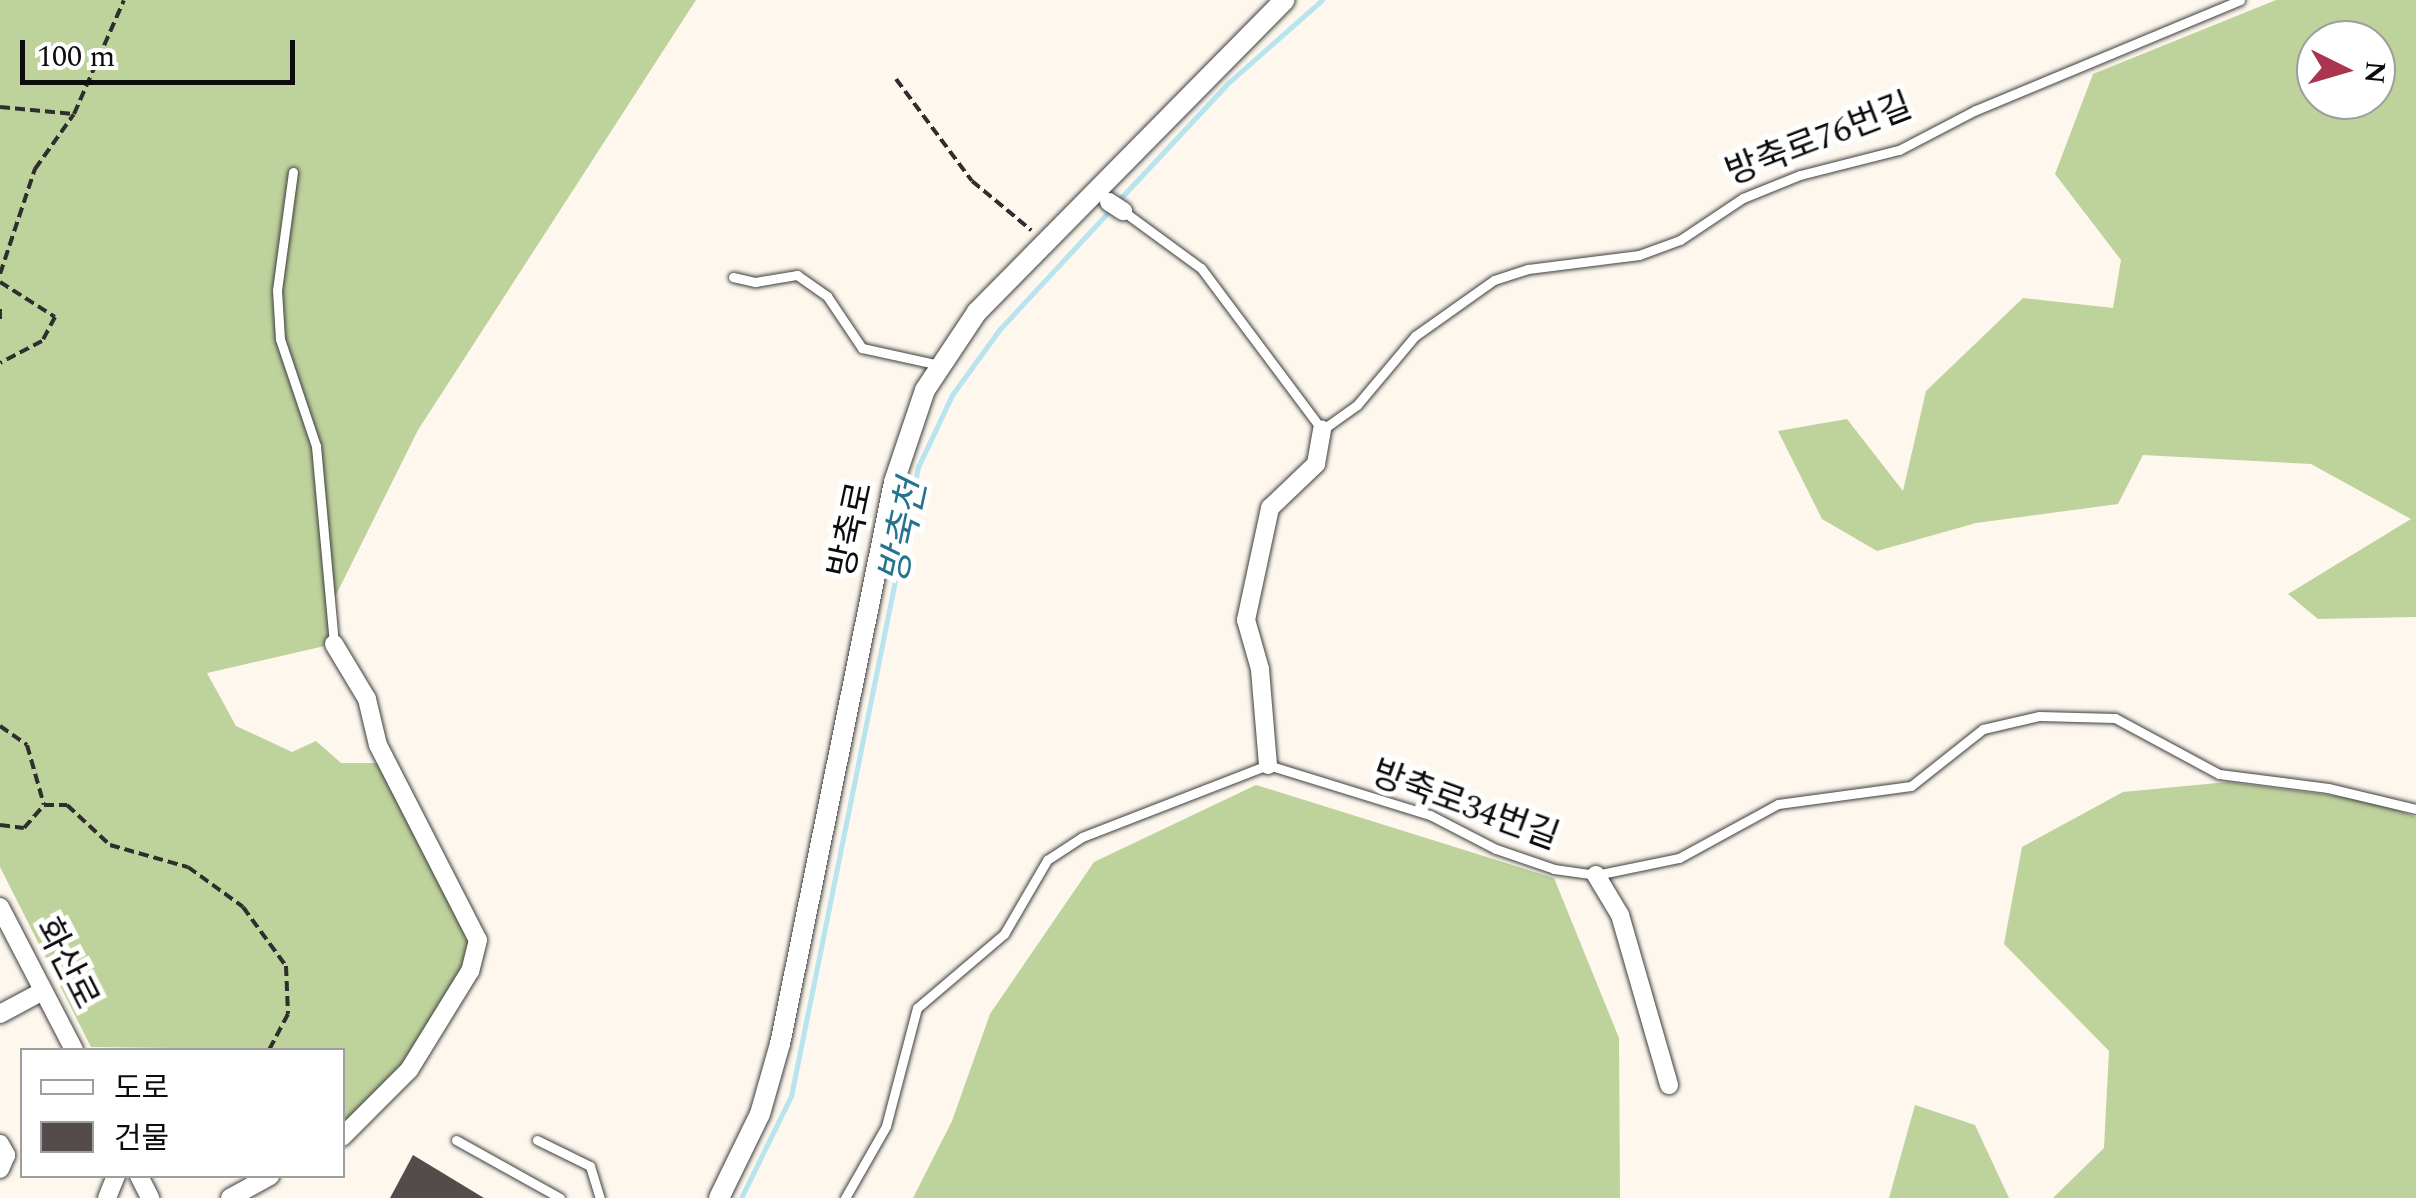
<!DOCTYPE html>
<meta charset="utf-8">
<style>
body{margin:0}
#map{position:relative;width:2416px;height:1198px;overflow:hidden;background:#fdf7ed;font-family:Spectral,"Noto Sans KR",serif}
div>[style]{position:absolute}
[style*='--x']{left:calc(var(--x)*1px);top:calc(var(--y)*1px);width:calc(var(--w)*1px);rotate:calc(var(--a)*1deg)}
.forest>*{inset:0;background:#bed29c}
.stream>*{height:5px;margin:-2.5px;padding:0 2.5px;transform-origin:2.5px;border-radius:2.5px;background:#b7e4ee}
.building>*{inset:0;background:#534c4a}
.path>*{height:4px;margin-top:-2px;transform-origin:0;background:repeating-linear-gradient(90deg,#2e2e2e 0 10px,transparent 0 15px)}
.roads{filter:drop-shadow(0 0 2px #3f3f3f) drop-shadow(0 0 2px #3f3f3f)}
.service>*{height:9px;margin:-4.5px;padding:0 4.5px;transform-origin:4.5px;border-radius:4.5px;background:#fff}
.minor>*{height:18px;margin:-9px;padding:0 9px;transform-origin:9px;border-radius:9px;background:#fff}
.tertiary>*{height:20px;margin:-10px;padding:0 10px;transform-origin:10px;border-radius:10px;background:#fff}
span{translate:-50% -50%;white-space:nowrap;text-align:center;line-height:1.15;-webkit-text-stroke:10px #fff;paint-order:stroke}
.street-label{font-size:35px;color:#0c0c0c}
.water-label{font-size:38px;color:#24738f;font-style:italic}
.legend{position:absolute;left:20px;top:1048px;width:325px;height:130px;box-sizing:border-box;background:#fff;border:2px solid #9e9e9e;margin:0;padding:12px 18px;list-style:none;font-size:30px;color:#0c0c0c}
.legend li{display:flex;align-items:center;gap:20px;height:50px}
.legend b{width:50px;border:2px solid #9e9e9e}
.north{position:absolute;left:2296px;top:20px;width:100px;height:100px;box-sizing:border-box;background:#fff;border:2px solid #9e9e9e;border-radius:50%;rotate:95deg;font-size:28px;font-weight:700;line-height:40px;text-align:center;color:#0c0c0c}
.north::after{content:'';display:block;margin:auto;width:35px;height:45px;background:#ab3450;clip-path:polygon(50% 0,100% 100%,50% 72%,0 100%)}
.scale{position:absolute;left:20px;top:40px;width:275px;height:45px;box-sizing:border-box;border:5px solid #0c0c0c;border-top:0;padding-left:12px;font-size:30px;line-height:35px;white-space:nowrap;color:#0c0c0c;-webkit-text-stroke:8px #fff;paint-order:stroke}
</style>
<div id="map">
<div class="forest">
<div style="clip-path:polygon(0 0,696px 0,418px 430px,334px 599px,329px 645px,207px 673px,236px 726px,292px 752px,316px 741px,341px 763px,382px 763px,472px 940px,470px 959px,403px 1067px,350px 1122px,343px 1123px,342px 1050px,91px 1047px,0 867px)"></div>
<div style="clip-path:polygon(evenodd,2276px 0,2416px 0,2416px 617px,2318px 619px,2288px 594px,2411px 519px,2311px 464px,2143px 455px,2118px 504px,1976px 523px,1877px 551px,1822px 519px,1778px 431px,1847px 419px,1903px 491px,1926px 391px,2023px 298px,2113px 308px,2121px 260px,2055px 174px,2093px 74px,2276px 0,2376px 40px,2376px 100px,2316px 100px,2316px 40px,2376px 40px)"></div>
<div style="clip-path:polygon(2228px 782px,2367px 800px,2416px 817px,2416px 1198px,2053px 1198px,2104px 1148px,2109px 1051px,2004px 944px,2022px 847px,2123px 792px)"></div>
<div style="clip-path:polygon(1256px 785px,1554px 878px,1619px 1038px,1620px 1198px,913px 1198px,952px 1121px,990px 1014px,1094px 862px)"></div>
<div style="clip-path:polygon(1915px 1105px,1975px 1125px,2009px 1198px,1889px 1198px)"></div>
</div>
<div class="stream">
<div style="--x:1118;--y:201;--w:160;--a:-47"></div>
<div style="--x:1227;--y:84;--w:127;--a:-41.5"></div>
<div style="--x:741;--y:1198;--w:114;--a:-63.9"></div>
<div style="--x:791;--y:1096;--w:642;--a:-78.59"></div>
<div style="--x:918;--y:467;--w:80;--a:-64.7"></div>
<div style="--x:952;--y:395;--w:80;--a:-54.1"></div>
<div style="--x:999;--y:330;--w:165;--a:-47.2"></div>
</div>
<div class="building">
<div style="clip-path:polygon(413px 1155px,484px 1198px,390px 1198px)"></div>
</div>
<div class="path">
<div style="--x:896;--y:79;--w:127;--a:53.3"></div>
<div style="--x:972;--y:181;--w:77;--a:39.7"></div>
<div style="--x:0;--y:107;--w:74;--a:5.4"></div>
<div style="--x:0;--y:274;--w:111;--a:-71.6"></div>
<div style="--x:35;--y:169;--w:67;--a:-54.7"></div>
<div style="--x:74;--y:114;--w:124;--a:-66.3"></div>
<div style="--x:0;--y:282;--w:65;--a:32.5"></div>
<div style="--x:55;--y:317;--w:27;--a:118"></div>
<div style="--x:42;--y:341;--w:47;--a:152.4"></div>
<div style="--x:0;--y:309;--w:13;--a:90"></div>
<div style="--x:0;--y:726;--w:33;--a:35"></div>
<div style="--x:27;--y:745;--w:62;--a:74.2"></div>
<div style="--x:44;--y:805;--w:23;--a:0"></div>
<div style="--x:67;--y:805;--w:59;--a:42.9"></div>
<div style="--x:110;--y:845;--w:81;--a:15.8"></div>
<div style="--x:188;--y:867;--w:68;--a:36"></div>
<div style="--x:243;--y:907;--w:73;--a:53.9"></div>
<div style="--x:286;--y:966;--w:48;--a:87.6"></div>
<div style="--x:288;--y:1014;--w:41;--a:117.8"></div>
<div style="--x:0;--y:825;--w:24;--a:7"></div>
<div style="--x:24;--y:828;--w:30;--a:-49"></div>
</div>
<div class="roads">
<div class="service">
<div style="--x:293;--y:172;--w:119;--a:97.7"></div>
<div style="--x:277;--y:290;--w:49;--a:86.5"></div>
<div style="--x:280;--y:339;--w:113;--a:71.4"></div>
<div style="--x:316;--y:446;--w:199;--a:84.8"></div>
<div style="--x:1123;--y:211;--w:97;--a:36.2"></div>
<div style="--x:1201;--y:268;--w:202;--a:53.2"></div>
<div style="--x:1322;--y:430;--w:43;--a:-35.5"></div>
<div style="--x:1357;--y:405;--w:90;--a:-50"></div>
<div style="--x:1415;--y:336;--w:97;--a:-35.3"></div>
<div style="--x:1494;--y:280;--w:36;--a:-18"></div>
<div style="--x:1528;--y:269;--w:112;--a:-7.2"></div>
<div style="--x:1639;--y:255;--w:44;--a:-20.1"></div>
<div style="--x:1680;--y:240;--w:76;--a:-33.7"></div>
<div style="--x:1743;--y:198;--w:61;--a:-22"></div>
<div style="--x:1800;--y:175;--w:102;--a:-14.2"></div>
<div style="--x:1899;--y:150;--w:87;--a:-27.5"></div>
<div style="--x:1976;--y:110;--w:286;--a:-22.6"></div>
<div style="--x:733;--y:277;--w:23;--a:13"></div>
<div style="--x:755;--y:282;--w:43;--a:-9.5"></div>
<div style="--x:797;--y:275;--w:37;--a:35"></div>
<div style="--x:827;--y:296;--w:63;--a:56.1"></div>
<div style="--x:862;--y:348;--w:80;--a:12.3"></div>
<div style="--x:456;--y:1140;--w:119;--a:29.1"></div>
<div style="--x:537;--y:1140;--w:59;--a:26.1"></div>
<div style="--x:590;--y:1166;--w:34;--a:73"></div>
<div style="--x:845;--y:1198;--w:83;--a:-60.3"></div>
<div style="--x:886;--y:1126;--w:122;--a:-75.3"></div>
<div style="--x:917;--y:1008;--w:114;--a:-40.4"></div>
<div style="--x:1004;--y:934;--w:86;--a:-59.8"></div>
<div style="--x:1047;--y:860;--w:42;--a:-33.3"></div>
<div style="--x:1082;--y:837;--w:199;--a:-21.2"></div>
<div style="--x:1268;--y:765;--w:170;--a:17.2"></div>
<div style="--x:1430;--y:815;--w:74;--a:27.3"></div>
<div style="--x:1496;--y:849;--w:61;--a:19"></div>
<div style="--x:1554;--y:869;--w:42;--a:8.1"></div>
<div style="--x:1596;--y:875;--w:85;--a:-11.6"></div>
<div style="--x:1679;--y:858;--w:113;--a:-28.6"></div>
<div style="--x:1778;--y:804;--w:134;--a:-7.7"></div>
<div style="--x:1911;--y:786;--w:92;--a:-38.4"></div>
<div style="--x:1983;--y:729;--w:57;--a:-13.1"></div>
<div style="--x:2039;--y:716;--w:76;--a:1.5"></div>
<div style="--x:2115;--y:718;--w:118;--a:28.3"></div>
<div style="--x:2219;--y:774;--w:110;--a:7.3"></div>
<div style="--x:2328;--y:788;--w:90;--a:13.4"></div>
</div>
<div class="minor">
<div style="--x:1109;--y:202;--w:17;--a:33"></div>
<div style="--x:334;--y:644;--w:64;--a:59"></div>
<div style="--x:367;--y:699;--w:47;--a:76.6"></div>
<div style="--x:378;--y:745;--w:219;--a:62.9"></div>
<div style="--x:478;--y:940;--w:32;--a:104"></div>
<div style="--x:470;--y:971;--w:116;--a:121.6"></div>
<div style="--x:409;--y:1070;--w:95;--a:135"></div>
<div style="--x:1268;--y:765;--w:96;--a:-94.8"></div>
<div style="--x:1260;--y:669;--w:51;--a:-105.9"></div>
<div style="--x:1246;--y:620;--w:115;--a:-77.9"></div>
<div style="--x:1270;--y:508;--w:64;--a:-43.7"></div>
<div style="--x:1316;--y:464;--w:35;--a:-80"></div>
<div style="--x:1596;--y:875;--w:47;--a:59"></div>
<div style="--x:1620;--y:915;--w:177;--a:73.9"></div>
<div style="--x:0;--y:907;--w:161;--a:62.6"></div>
<div style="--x:0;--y:1014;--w:49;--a:-28.1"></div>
<div style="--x:0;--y:1144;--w:13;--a:61"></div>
<div style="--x:6;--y:1155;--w:15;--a:113"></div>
<div style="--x:139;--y:1176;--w:25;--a:63"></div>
<div style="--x:107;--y:1198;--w:24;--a:-68"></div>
<div style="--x:230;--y:1198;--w:46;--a:-28.8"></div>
</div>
<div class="tertiary">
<div style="--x:719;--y:1198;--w:93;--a:-64"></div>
<div style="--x:760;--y:1114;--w:73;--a:-74.1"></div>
<div style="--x:780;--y:1044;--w:573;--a:-78.53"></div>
<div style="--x:894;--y:482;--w:97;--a:-71.4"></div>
<div style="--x:925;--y:390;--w:94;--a:-56.3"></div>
<div style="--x:977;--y:312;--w:438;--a:-45.4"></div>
</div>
</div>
<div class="street-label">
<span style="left:1819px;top:140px;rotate:-21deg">방축로76번길</span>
<span style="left:852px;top:530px;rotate:-78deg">방축로</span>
<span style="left:1465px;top:806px;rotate:20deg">방축로34번길</span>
<span style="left:66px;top:964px;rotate:63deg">화산로</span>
</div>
<div class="water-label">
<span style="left:905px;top:532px;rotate:-78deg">방축천</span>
</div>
<ul class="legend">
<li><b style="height:12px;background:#fff"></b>도로</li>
<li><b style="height:28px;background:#534c4a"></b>건물</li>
</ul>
<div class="north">N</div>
<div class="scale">100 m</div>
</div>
